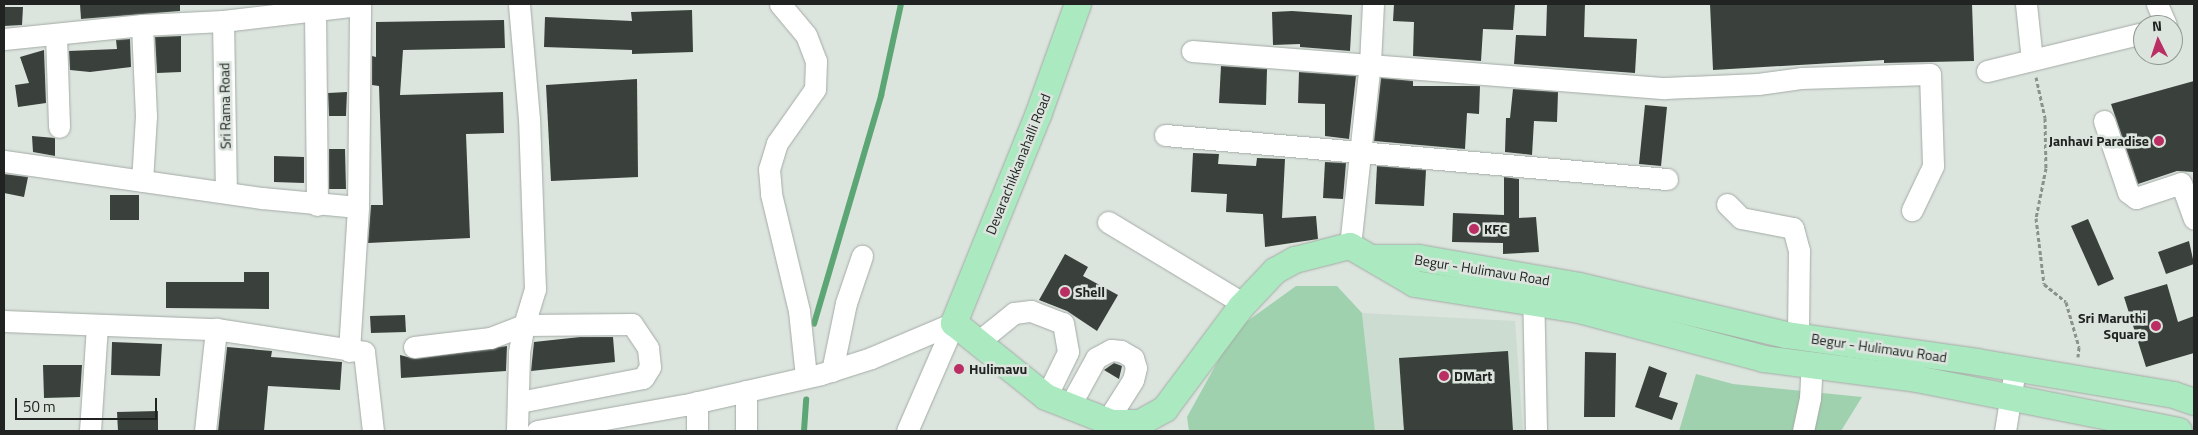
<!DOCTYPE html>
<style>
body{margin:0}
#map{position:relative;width:2198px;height:435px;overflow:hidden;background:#dce4de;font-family:"Titillium Web",sans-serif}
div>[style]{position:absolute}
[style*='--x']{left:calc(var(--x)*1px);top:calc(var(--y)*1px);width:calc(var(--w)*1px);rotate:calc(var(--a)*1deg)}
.built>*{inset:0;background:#cddcd1}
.green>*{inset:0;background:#a0d1ae}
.stream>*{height:5.5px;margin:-2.75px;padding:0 2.75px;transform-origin:2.75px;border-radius:2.75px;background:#5ca574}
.building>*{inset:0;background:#3a403b}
.path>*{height:3px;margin-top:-1.5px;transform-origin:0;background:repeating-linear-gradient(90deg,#8b918d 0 4px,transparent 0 6.5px)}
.roads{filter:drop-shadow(0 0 1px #a3aba5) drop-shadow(0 0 1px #a3aba5)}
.minor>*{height:21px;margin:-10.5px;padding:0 10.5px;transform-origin:10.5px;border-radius:10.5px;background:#fff}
.major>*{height:26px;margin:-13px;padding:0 13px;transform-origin:13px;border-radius:13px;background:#abe9c0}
.dots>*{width:14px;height:14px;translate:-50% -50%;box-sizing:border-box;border:2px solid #dce4de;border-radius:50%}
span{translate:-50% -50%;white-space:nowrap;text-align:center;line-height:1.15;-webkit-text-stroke:5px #dce4de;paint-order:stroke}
.street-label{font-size:14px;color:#202321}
.poi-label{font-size:14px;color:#202321;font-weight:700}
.right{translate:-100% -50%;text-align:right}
.left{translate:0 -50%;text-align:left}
.frame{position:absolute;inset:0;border:5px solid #202321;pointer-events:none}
.north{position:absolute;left:2133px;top:15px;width:50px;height:50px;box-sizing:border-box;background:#dce4de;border:1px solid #919792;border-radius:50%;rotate:356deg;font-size:14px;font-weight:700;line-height:20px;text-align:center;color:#202321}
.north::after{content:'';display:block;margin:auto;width:18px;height:22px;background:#ba2e63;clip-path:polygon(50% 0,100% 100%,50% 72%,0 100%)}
.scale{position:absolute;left:15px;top:398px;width:142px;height:22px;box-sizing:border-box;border:2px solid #202321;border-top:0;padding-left:6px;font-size:15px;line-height:18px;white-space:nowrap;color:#202321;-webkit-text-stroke:4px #dce4de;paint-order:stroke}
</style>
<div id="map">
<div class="built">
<div style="clip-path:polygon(1362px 313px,1515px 321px,1523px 431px,1375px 431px)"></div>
</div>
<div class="green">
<div style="clip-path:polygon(1296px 286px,1337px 286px,1362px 313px,1375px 431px,1189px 431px,1187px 417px,1235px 330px)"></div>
<div style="clip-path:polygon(1696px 374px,1733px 384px,1862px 397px,1841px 431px,1679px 431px)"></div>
</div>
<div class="stream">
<div style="--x:814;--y:324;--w:238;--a:-73.6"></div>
<div style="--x:881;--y:96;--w:94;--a:-77.7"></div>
<div style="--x:804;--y:431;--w:31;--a:-86"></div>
</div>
<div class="building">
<div style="clip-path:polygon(80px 4px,180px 4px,180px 11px,81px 19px)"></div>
<div style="clip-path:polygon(1394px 4px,1515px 4px,1513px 30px,1483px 29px,1481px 61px,1413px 56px,1414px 22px,1393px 21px)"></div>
<div style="clip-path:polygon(1547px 4px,1585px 4px,1584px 37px,1637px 39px,1635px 73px,1514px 64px,1516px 35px,1546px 36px)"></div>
<div style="clip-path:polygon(1710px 4px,1972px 4px,1974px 61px,1884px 63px,1884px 60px,1713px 70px)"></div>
<div style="clip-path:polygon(5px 7px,23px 7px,22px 25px,4px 26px)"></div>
<div style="clip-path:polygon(692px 10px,693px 52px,632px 54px,632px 50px,544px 47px,545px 17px,632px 21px,631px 12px)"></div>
<div style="clip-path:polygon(1292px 11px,1352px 15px,1350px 51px,1300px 47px,1300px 44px,1273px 45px,1272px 12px)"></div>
<div style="clip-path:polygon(504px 20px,505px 48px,403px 50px,400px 95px,503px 92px,504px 133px,466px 134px,470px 238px,368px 243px,371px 205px,383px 205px,379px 86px,372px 85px,372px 56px,376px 57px,376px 22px)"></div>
<div style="clip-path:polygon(181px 36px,181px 72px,157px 73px,155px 37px)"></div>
<div style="clip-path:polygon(130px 39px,131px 67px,90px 72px,70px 70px,69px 51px,117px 49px,116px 40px)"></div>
<div style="clip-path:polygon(44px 50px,46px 103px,18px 107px,15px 85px,29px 83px,20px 57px)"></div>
<div style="clip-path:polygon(1221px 66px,1267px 69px,1266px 105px,1219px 103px)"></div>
<div style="clip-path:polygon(1299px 72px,1356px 76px,1349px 139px,1325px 136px,1325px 104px,1298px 103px)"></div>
<div style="clip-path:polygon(1381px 78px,1413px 81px,1413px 86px,1480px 86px,1479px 114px,1467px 113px,1465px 149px,1374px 141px)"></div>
<div style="clip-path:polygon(637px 79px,638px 177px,551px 181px,546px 85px)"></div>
<div style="clip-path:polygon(2194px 81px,2194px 172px,2177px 171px,2138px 184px,2111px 104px)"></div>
<div style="clip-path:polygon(1513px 89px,1558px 92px,1557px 122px,1534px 121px,1532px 155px,1505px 152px,1506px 118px,1510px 118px)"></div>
<div style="clip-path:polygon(347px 92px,346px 116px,329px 116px,328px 93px)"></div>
<div style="clip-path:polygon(1645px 105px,1667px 107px,1661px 166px,1639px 164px)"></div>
<div style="clip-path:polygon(32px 136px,55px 138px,55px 156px,33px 152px)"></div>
<div style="clip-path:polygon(329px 149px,345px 149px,346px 189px,329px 189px)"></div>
<div style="clip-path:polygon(1193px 153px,1219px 154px,1218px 164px,1256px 166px,1257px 158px,1285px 159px,1282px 218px,1316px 216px,1318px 239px,1265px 247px,1263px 214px,1226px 212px,1227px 194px,1191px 192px)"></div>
<div style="clip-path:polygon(274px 156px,304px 157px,304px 183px,274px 182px)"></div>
<div style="clip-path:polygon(1325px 162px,1346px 163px,1343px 199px,1323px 198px)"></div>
<div style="clip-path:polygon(1377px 166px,1426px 170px,1424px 206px,1375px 204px)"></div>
<div style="clip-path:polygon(4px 174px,28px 177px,24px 197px,4px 193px)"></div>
<div style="clip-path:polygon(1504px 177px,1519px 179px,1519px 218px,1536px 217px,1539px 252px,1503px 254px,1503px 243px,1452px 242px,1453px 213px,1504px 215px)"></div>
<div style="clip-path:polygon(110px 195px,139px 195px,139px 220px,110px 220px)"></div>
<div style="clip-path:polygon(2088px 219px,2114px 279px,2098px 286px,2071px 226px)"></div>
<div style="clip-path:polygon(2189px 241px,2194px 264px,2166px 274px,2158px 252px)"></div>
<div style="clip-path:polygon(1065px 254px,1088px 267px,1083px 276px,1118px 295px,1097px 331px,1067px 311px,1039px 300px)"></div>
<div style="clip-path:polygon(244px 272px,269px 272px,269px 309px,166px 308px,166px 282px,244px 282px)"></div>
<div style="clip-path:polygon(2167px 284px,2178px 322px,2194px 316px,2194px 353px,2146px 367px,2124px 297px)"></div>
<div style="clip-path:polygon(405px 315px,406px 332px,371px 333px,370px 316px)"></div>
<div style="clip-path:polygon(580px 337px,613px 337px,615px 362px,531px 371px,534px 342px)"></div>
<div style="clip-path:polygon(112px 342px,162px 344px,160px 376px,111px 375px)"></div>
<div style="clip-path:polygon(507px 346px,506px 371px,401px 378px,400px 355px,415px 359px)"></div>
<div style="clip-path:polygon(227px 347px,272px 351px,271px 357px,342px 362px,340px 390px,268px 386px,264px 431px,218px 431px)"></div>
<div style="clip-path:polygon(1508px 351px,1513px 431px,1404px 431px,1399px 358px)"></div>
<div style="clip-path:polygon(1585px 352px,1616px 353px,1615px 417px,1584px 417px)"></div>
<div style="clip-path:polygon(1114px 363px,1122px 366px,1119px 379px,1104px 370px)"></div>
<div style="clip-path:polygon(43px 365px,82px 365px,80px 397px,44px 398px)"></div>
<div style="clip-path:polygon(1649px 366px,1667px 373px,1659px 397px,1678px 403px,1672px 420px,1635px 407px)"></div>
<div style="clip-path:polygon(158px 411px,158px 431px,118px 431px,117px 412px)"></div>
</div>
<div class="path">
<div style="--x:2036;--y:77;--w:42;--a:77.6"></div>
<div style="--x:2045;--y:118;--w:50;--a:88.9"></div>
<div style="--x:2046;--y:168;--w:51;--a:101.3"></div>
<div style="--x:2036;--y:218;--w:66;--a:83.1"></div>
<div style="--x:2044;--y:284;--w:28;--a:39"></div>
<div style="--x:2066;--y:302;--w:47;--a:73.9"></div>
<div style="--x:2079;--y:347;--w:10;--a:96"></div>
</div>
<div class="roads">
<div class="minor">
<div style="--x:780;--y:4;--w:40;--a:50"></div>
<div style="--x:806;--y:35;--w:28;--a:69"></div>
<div style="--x:816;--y:61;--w:28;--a:92"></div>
<div style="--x:815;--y:89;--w:66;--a:125.1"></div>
<div style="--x:777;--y:143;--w:27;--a:107"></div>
<div style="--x:769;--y:169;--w:25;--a:85"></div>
<div style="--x:771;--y:194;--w:120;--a:76.5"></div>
<div style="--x:799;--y:311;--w:66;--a:83.9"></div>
<div style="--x:2026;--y:4;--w:56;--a:83.9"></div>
<div style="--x:2157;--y:4;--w:23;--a:67"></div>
<div style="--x:315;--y:11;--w:194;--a:89.4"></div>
<div style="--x:223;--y:21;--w:170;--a:89"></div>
<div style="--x:142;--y:25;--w:91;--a:87.5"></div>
<div style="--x:146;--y:116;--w:65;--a:93.5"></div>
<div style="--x:56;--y:35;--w:92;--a:88.1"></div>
<div style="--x:4;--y:39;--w:139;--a:-5.8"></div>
<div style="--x:142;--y:25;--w:81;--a:-2.8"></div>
<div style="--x:223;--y:21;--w:128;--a:-6.7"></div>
<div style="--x:1192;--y:51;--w:474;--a:4.5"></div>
<div style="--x:1665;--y:88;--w:93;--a:-2.5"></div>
<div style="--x:1758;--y:84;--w:43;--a:-7.9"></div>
<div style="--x:1801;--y:78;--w:129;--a:-1.8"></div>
<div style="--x:1930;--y:74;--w:92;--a:88.1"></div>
<div style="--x:1933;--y:166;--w:49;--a:115.5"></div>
<div style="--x:1987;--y:71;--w:161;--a:-13.7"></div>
<div style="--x:2104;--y:121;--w:75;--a:71.3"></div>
<div style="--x:2128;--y:192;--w:10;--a:37"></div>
<div style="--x:2136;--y:198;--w:47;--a:-18.4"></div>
<div style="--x:2181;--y:183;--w:38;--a:70"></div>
<div style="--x:1165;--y:135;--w:504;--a:5.01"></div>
<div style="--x:4;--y:161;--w:261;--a:8.2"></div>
<div style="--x:262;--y:198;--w:96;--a:5.4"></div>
<div style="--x:1727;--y:204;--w:20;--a:45"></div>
<div style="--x:1741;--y:218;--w:53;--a:10.9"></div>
<div style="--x:1793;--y:228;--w:24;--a:75"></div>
<div style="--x:1799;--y:251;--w:86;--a:90.7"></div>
<div style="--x:1108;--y:222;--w:159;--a:31.1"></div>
<div style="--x:1350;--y:246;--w:184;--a:-83.8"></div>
<div style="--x:1370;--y:63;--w:59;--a:-87.1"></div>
<div style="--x:1533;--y:287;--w:144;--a:88.8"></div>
<div style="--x:4;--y:321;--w:212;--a:2.2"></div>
<div style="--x:216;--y:329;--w:150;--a:8.8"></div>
<div style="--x:364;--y:352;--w:80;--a:83.5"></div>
<div style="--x:978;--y:342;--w:46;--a:-38.9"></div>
<div style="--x:1014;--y:313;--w:17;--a:-7"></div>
<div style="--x:1031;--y:311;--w:34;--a:21"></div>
<div style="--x:1063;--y:323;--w:29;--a:80"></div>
<div style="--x:1068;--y:352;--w:50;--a:116.1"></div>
<div style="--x:414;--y:347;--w:77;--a:-6.8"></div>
<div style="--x:490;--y:338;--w:36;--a:-21"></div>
<div style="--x:524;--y:325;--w:38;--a:-73"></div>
<div style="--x:535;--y:289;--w:170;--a:-92"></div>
<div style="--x:529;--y:119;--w:115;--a:-95"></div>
<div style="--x:349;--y:351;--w:144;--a:-86.4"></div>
<div style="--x:358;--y:207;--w:203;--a:-89.4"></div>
<div style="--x:832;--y:371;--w:69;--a:-78.4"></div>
<div style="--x:846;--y:303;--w:50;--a:-71.2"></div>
<div style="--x:746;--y:391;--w:40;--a:90"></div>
<div style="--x:697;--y:402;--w:29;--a:90"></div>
<div style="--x:1069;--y:407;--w:56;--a:-61.1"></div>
<div style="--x:1096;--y:358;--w:17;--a:-28"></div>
<div style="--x:1111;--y:350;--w:10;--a:6"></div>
<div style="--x:1121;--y:351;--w:14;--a:30"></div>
<div style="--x:1133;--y:358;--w:10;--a:73"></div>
<div style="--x:1136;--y:368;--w:12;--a:104"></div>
<div style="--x:1133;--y:380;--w:49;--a:122.4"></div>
<div style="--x:90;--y:431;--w:106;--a:-86.2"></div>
<div style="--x:205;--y:431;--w:103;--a:-83.8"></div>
<div style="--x:517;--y:431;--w:79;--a:-88.5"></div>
<div style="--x:519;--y:352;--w:27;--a:-80"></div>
<div style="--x:524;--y:325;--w:108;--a:-0.5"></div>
<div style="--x:632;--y:324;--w:29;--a:56"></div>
<div style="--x:648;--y:348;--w:19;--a:84"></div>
<div style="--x:650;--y:367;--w:13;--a:122"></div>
<div style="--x:643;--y:378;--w:126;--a:169"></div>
<div style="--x:537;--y:431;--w:150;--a:-10"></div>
<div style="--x:685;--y:405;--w:139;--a:-12.8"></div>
<div style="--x:821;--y:374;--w:52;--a:-17.7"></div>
<div style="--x:871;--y:358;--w:90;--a:-22.9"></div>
<div style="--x:907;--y:431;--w:118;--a:-66.5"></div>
<div style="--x:1803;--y:431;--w:34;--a:-78"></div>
<div style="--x:1810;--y:398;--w:33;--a:-87"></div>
<div style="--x:2005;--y:431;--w:63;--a:-80.8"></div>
</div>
<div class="major">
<div style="--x:1078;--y:4;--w:116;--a:109.7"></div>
<div style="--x:1039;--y:113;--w:227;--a:112"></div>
<div style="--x:954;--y:323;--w:118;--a:38.8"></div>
<div style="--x:1046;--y:397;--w:71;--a:21.5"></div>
<div style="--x:1112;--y:423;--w:28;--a:0"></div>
<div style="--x:1140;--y:423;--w:29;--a:-29"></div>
<div style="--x:1165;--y:409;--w:127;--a:-53.3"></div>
<div style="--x:1241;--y:307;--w:50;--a:-46.6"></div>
<div style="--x:1275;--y:271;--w:23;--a:-29"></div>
<div style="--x:1295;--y:260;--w:57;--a:-14.3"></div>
<div style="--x:1350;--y:246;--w:75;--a:30.3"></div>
<div style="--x:1415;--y:284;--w:166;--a:9"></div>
<div style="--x:1579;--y:310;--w:191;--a:14.8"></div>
<div style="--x:1764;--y:359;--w:154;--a:7.4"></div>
<div style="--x:1917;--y:379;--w:267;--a:11.2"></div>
<div style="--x:1374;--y:258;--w:45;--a:0"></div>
<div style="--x:1419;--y:258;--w:162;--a:9.9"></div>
<div style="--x:1579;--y:286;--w:213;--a:13.3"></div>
<div style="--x:1786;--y:335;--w:193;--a:8"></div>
<div style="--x:1977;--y:362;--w:200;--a:9.5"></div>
<div style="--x:2174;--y:395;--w:21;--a:19"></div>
</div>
</div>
<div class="dots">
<div style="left:2159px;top:141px;background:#ba2e63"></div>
<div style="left:1474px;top:229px;background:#ba2e63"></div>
<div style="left:1065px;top:292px;background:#ba2e63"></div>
<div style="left:2156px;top:326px;background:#ba2e63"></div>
<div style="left:959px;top:369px;background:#ba2e63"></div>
<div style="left:1444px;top:376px;background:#ba2e63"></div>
</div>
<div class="street-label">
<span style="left:225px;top:106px;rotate:-91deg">Sri Rama Road</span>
<span style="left:1018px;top:164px;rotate:-68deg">Devarachikkanahalli Road</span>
<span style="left:1482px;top:270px;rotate:9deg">Begur - Hulimavu Road</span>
<span style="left:1879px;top:348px;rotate:8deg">Begur - Hulimavu Road</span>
</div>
<div class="poi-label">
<span class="right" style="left:2149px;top:141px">Janhavi Paradise</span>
<span class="left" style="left:1484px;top:229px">KFC</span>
<span class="left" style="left:1075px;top:292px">Shell</span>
<span class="right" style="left:2146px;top:326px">Sri Maruthi<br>Square</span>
<span class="left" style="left:969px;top:369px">Hulimavu</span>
<span class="left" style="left:1454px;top:376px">DMart</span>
</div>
<div class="frame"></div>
<div class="north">N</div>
<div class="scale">50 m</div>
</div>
